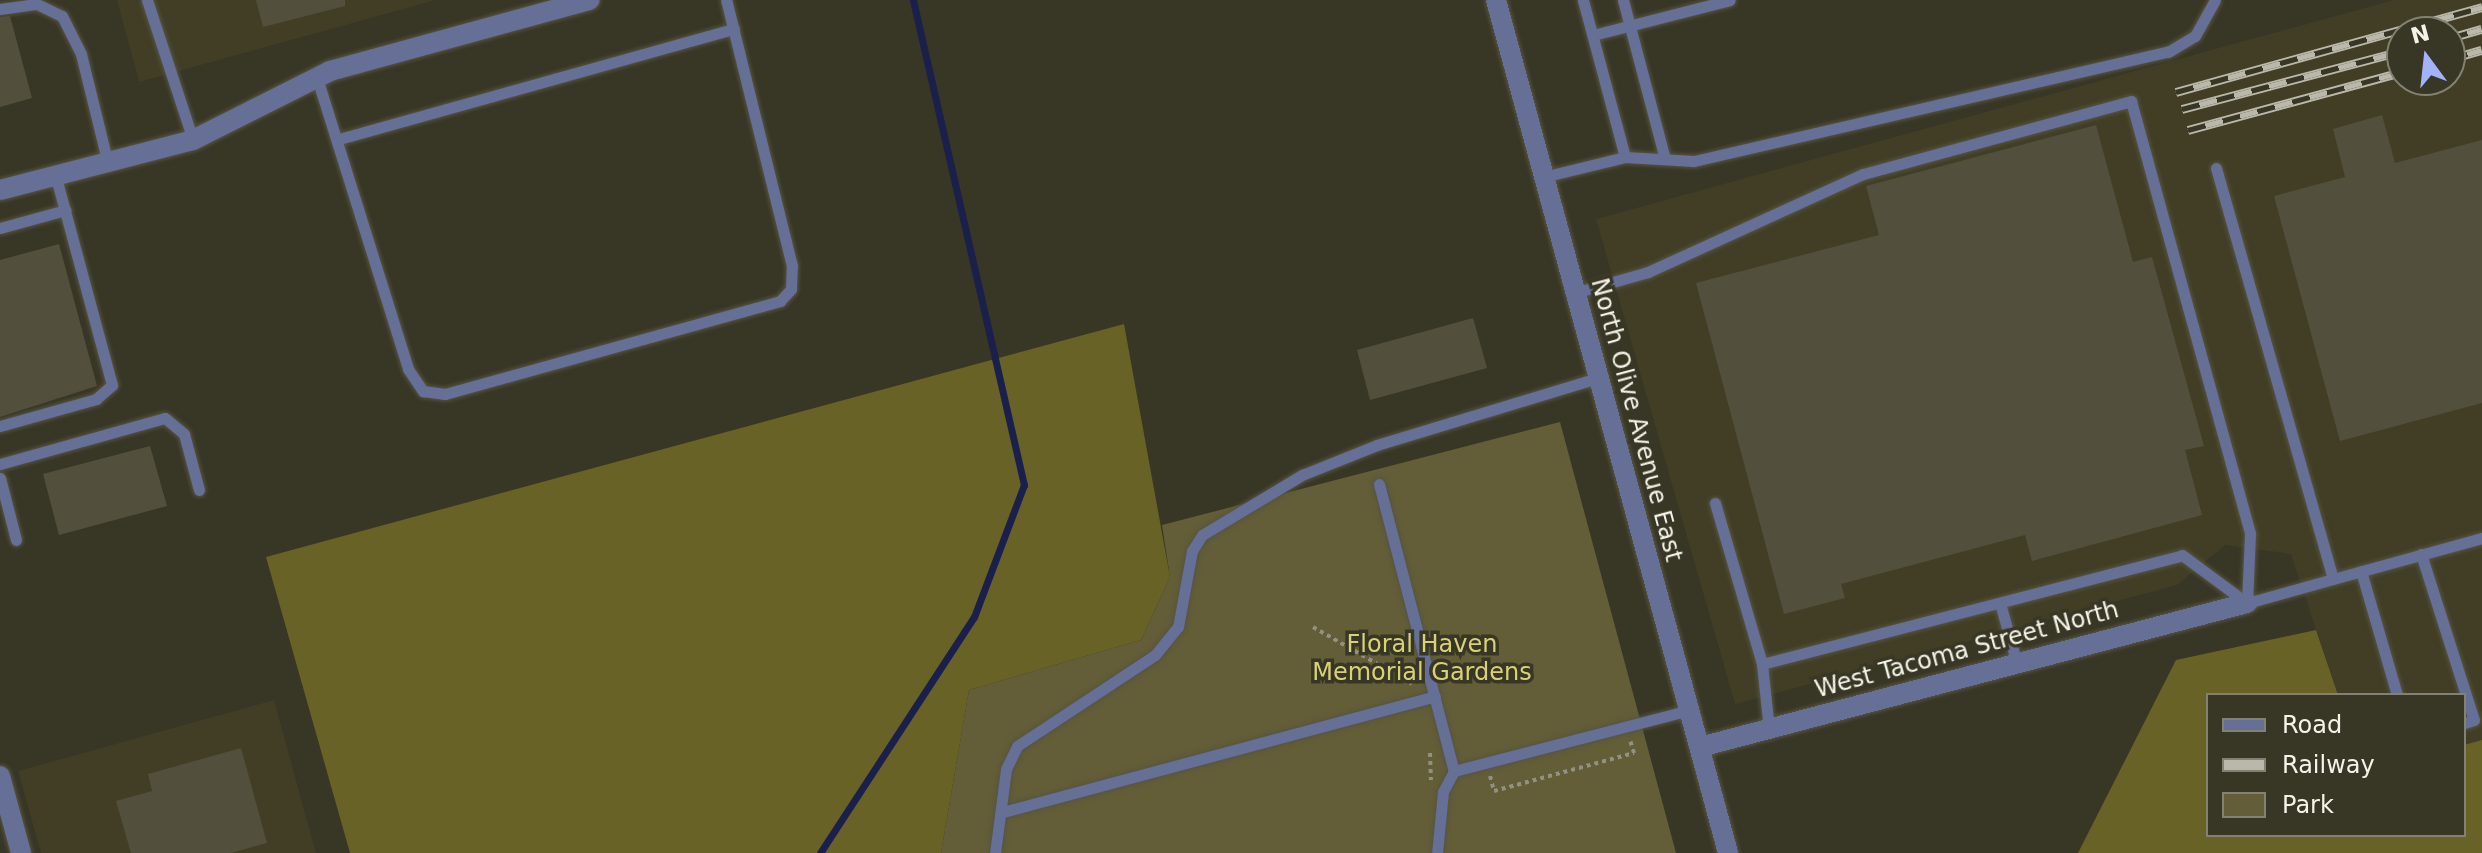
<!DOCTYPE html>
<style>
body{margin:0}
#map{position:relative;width:2482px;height:853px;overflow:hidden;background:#383624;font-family:"DejaVu Sans",sans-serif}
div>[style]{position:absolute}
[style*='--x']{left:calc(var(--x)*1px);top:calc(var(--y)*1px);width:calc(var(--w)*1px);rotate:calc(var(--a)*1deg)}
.built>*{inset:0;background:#413e25}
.green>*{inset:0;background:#635e37}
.forest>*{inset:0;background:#696227}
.stream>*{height:7px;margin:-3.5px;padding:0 3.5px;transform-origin:3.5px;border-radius:3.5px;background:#1a204b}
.building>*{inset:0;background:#52503d}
.path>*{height:4px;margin-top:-2px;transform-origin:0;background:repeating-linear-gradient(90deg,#919081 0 4px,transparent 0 8px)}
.roads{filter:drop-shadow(0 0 2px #565443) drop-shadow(0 0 2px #565443)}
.service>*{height:11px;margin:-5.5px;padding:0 5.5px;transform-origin:5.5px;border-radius:5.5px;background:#666f96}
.minor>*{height:20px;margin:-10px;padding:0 10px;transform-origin:10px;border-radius:10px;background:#666f96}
.tertiary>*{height:20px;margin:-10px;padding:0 10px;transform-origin:10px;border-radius:10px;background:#666f96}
.rail>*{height:9px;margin-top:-4.5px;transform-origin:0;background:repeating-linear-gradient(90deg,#383624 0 18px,#b9b8aa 0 36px);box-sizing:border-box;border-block:2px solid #b9b8aa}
span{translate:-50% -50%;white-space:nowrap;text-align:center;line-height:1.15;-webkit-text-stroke:7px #383624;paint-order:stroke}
.street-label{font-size:24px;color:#f4f3e8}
.park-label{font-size:24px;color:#dad078}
.legend{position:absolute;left:2206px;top:693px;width:260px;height:144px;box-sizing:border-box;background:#383624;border:2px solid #838272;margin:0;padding:10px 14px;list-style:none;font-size:24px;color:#f4f3e8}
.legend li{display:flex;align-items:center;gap:16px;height:40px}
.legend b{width:40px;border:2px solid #838272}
.north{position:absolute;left:2386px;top:16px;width:80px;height:80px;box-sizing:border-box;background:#383624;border:2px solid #838272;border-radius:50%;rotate:345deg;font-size:22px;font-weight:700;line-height:32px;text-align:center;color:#f4f3e8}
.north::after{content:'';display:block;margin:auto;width:28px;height:36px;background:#a2b2fd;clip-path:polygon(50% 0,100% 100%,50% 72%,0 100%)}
</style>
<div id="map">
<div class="built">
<div style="clip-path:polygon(117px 0,436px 0,139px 82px)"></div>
<div style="clip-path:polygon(evenodd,2394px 0,2482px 0,2482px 740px,2464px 745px,2464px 695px,2338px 695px,2291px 554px,2225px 545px,2177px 585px,1735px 704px,1596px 219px,2394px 0,2402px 32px,2450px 32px,2450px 80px,2402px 80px,2402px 32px)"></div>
<div style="clip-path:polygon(274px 700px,316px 853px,41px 853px,18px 771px)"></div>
</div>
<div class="green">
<div style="clip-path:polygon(1560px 422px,1676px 853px,941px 853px,969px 690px,1141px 640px,1170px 577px,1162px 525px)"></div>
</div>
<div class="forest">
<div style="clip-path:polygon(1124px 324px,1170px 577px,1141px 640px,969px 690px,941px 853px,350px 853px,266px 557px)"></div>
<div style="clip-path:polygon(2316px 630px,2338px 695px,2208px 695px,2208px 835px,2464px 835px,2464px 745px,2482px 740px,2482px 853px,2078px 853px,2176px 660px)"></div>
</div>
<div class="stream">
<div style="--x:820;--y:853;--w:282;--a:-56.9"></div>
<div style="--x:974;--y:617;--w:141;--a:-69.3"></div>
<div style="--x:1024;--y:485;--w:498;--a:-102.9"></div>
</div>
<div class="building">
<div style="clip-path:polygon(256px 0,345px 0,345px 6px,263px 27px)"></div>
<div style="clip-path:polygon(10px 16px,32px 98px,0 107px,0 17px)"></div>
<div style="clip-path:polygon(2382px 115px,2395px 163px,2482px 140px,2482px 403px,2340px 441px,2274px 196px,2345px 177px,2333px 129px)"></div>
<div style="clip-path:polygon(2096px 125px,2133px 262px,2152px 257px,2204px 446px,2185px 450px,2202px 515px,2032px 561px,2025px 535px,1841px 584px,1845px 598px,1784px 614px,1696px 283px,1879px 235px,1866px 186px)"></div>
<div style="clip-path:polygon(59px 244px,97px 386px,0 417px,0 260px)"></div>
<div style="clip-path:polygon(1473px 318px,1487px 368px,1370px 400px,1357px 350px)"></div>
<div style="clip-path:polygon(150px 446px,167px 506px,59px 535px,43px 474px)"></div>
<div style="clip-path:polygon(241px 748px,267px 843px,231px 853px,131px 853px,116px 801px,152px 791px,148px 774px)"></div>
</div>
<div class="path">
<div style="--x:1313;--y:627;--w:114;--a:29.9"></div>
<div style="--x:1430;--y:753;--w:27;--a:88"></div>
<div style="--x:1490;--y:776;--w:16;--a:75"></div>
<div style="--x:1494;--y:791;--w:145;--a:-15.2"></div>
<div style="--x:1634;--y:753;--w:14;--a:-107"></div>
</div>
<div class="roads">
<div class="service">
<div style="--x:147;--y:0;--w:147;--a:71.8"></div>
<div style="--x:1623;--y:0;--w:164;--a:75.2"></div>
<div style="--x:0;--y:9;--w:37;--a:-8"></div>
<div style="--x:37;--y:4;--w:28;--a:26"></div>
<div style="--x:62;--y:16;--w:42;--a:63.4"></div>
<div style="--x:81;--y:54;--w:113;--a:76.2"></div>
<div style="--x:1593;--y:35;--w:141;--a:-14.3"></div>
<div style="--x:317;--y:78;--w:305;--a:72.6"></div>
<div style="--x:408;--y:369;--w:27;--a:56"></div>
<div style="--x:423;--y:391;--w:22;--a:8"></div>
<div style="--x:445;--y:394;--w:348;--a:-15.5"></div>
<div style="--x:780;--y:301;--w:16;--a:-47"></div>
<div style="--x:791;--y:289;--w:23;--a:-88"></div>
<div style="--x:792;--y:266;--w:274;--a:-103.9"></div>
<div style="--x:339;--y:139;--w:410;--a:-15.6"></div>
<div style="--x:1625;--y:157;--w:69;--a:3.3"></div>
<div style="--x:1694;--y:161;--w:486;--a:-13"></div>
<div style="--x:2168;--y:52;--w:31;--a:-31"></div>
<div style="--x:2195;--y:36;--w:41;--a:-60.9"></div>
<div style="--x:2216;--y:168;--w:427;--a:74.1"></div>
<div style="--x:2333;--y:579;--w:89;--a:164.4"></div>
<div style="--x:1543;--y:177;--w:84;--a:-13.7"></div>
<div style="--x:1625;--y:157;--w:163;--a:-105"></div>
<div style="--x:0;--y:228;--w:68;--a:-15.3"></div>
<div style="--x:1574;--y:293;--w:77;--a:-15.8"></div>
<div style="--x:1648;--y:272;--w:236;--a:-24.5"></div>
<div style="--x:1863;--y:174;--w:278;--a:-15.2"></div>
<div style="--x:2131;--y:101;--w:449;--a:74.6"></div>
<div style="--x:2250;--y:534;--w:69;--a:92.5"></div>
<div style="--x:0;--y:426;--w:100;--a:-15.7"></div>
<div style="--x:96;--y:399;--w:21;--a:-41"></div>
<div style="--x:112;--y:385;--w:215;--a:-105.1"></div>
<div style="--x:0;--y:464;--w:171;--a:-15.6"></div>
<div style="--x:165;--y:418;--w:25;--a:40"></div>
<div style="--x:184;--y:434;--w:58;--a:75"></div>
<div style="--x:0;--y:478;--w:64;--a:75.5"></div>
<div style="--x:1379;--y:484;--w:297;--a:75.4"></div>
<div style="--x:1454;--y:771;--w:24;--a:118"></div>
<div style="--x:1443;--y:792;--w:61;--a:95.6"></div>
<div style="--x:1715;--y:503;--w:168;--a:73.7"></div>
<div style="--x:1762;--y:664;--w:434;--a:-14.5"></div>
<div style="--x:2182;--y:555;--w:81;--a:36.4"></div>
<div style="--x:2421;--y:554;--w:174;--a:72.3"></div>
<div style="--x:2474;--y:720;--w:10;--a:163"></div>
<div style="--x:2361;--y:571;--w:129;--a:73.8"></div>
<div style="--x:2333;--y:579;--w:155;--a:-15.4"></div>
<div style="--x:2000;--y:603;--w:63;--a:74.4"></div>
<div style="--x:1762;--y:664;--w:65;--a:83.9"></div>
<div style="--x:1454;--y:771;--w:244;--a:-14.5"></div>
<div style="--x:1003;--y:812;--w:447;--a:-15"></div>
<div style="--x:995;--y:853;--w:85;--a:-82.5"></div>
<div style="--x:1006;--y:769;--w:25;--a:-64"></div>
<div style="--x:1017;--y:746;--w:165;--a:-33.4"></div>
<div style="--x:1155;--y:655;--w:36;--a:-51"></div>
<div style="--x:1178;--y:627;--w:77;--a:-79.6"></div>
<div style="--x:1192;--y:551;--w:19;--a:-58"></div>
<div style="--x:1202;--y:535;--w:117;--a:-31"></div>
<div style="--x:1302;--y:475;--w:81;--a:-21.8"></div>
<div style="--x:1377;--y:445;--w:231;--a:-16.9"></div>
</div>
<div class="minor">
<div style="--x:0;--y:190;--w:199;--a:-14.5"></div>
<div style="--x:193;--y:140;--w:153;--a:-26.7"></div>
<div style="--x:330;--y:71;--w:269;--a:-15.3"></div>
<div style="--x:1700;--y:747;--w:566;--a:-14.75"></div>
<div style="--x:0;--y:776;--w:80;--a:74.7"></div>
</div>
<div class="tertiary">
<div style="--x:1496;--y:0;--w:884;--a:74.78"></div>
</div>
</div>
<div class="rail">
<div style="--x:2450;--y:38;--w:33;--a:-16"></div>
<div style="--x:2450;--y:59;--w:33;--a:-16"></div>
<div style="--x:2176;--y:92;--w:318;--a:-15.5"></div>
<div style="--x:2182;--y:109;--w:228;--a:-14.8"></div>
<div style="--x:2188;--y:130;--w:222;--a:-15.2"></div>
</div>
<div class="street-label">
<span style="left:1636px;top:420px;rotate:75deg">North Olive Avenue East</span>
<span style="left:1967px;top:650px;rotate:-15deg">West Tacoma Street North</span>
</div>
<div class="park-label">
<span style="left:1422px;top:659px">Floral Haven<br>Memorial Gardens</span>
</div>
<ul class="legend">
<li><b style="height:10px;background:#666f96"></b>Road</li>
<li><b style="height:10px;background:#b9b8aa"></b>Railway</li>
<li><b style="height:22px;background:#635e37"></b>Park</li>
</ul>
<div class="north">N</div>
</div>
